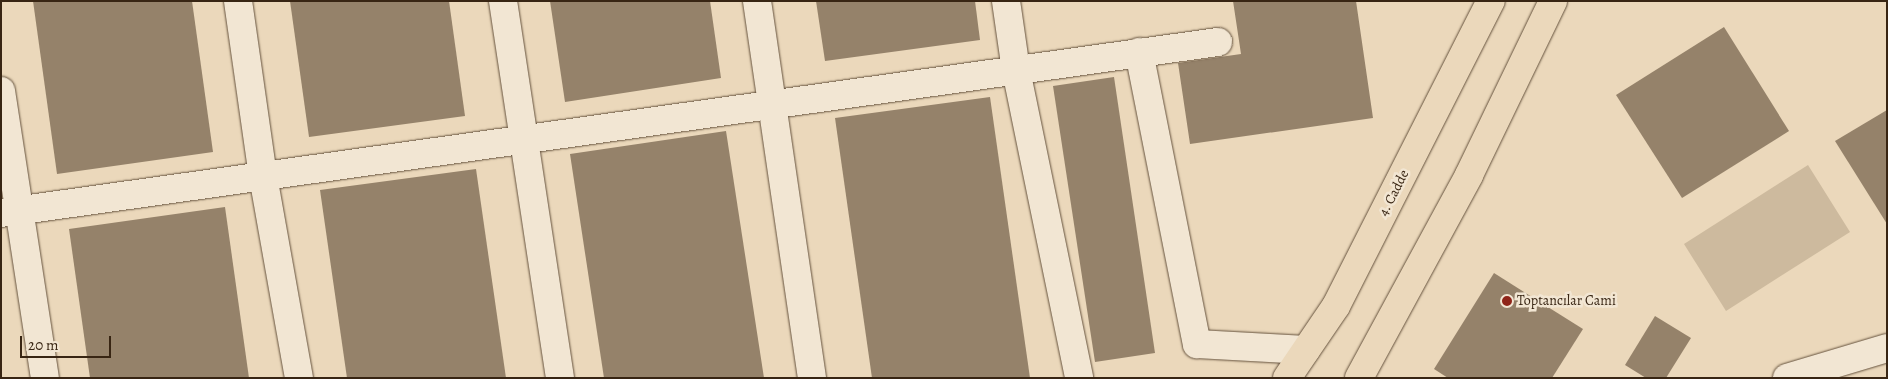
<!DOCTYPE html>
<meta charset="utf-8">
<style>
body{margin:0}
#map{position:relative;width:1888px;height:379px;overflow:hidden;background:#ebd8bb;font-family:Alegreya,serif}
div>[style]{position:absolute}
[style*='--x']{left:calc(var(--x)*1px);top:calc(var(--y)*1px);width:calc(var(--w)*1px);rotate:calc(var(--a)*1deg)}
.green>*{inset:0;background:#cdba9e}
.building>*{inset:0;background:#95826a}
.roads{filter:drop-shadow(0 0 1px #65523d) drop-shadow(0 0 1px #65523d)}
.minor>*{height:28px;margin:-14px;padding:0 14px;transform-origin:14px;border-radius:14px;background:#f2e6d3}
.major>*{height:28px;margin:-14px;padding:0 14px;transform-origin:14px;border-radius:14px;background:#ebd8bb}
.dots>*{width:14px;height:14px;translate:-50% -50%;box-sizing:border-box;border:2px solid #f2e6d3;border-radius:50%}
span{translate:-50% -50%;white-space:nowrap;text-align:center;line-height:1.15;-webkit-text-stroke:5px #f2e6d3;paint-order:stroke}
.street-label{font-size:14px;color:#382513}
.poi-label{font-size:14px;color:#382513}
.left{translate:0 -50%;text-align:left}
.frame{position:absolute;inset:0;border:2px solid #382513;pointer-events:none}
.scale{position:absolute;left:20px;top:336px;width:91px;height:22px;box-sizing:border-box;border:2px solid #382513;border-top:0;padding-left:6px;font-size:15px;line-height:18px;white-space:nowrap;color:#382513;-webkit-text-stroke:4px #f2e6d3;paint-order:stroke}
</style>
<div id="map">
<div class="green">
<div style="clip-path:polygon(1808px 165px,1850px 232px,1726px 311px,1684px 244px)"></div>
</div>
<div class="building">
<div style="clip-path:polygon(33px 1px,192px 1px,213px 152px,57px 174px)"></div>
<div style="clip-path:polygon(290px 1px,449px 1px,465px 116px,309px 137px)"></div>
<div style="clip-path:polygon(550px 1px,710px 1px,721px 78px,565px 102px)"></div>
<div style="clip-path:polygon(816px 1px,975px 1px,980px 40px,825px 61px)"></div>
<div style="clip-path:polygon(1233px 1px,1356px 1px,1373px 118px,1190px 144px,1178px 63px,1241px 54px)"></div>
<div style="clip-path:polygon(1724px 27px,1789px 131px,1682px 198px,1616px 95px)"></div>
<div style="clip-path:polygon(1114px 77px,1155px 353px,1095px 362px,1053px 86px)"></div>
<div style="clip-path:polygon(990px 97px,1030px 378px,872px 378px,835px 118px)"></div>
<div style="clip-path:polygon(1887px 110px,1887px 224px,1835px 141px)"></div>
<div style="clip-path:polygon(726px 131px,764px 378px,604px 378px,570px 154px)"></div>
<div style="clip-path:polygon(476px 169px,506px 378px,347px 378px,320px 190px)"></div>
<div style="clip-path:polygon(225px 207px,249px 378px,90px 378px,69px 229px)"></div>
<div style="clip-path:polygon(1494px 273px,1583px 329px,1552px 378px,1448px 378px,1434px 369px)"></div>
<div style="clip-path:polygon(1655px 316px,1691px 338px,1666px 378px,1646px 378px,1625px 365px)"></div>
</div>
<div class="roads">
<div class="minor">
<div style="--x:238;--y:1;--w:177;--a:81.9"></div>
<div style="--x:263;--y:176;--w:205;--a:79.9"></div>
<div style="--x:503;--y:1;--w:381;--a:81.4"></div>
<div style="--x:757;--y:1;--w:381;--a:81.7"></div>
<div style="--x:1006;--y:1;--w:70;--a:81.8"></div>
<div style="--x:1016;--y:70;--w:314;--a:78.4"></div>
<div style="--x:1139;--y:52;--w:298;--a:78.8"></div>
<div style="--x:1197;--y:344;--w:109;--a:3.2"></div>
<div style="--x:1;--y:91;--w:290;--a:81.3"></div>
<div style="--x:1;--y:213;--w:1229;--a:-8"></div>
<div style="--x:1787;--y:378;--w:104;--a:-16.7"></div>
</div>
<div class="major">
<div style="--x:1287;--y:378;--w:87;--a:-55.8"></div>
<div style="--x:1336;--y:306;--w:342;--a:-63.1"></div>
<div style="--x:1359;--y:378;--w:231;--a:-61.5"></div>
<div style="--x:1469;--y:175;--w:193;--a:-64.2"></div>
</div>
</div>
<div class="dots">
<div style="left:1507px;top:301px;background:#8f2418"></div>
</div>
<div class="street-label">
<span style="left:1394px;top:193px;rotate:-63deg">4. Cadde</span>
</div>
<div class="poi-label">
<span class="left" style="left:1517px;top:301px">Toptancılar Cami</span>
</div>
<div class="frame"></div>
<div class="scale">20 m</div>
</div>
